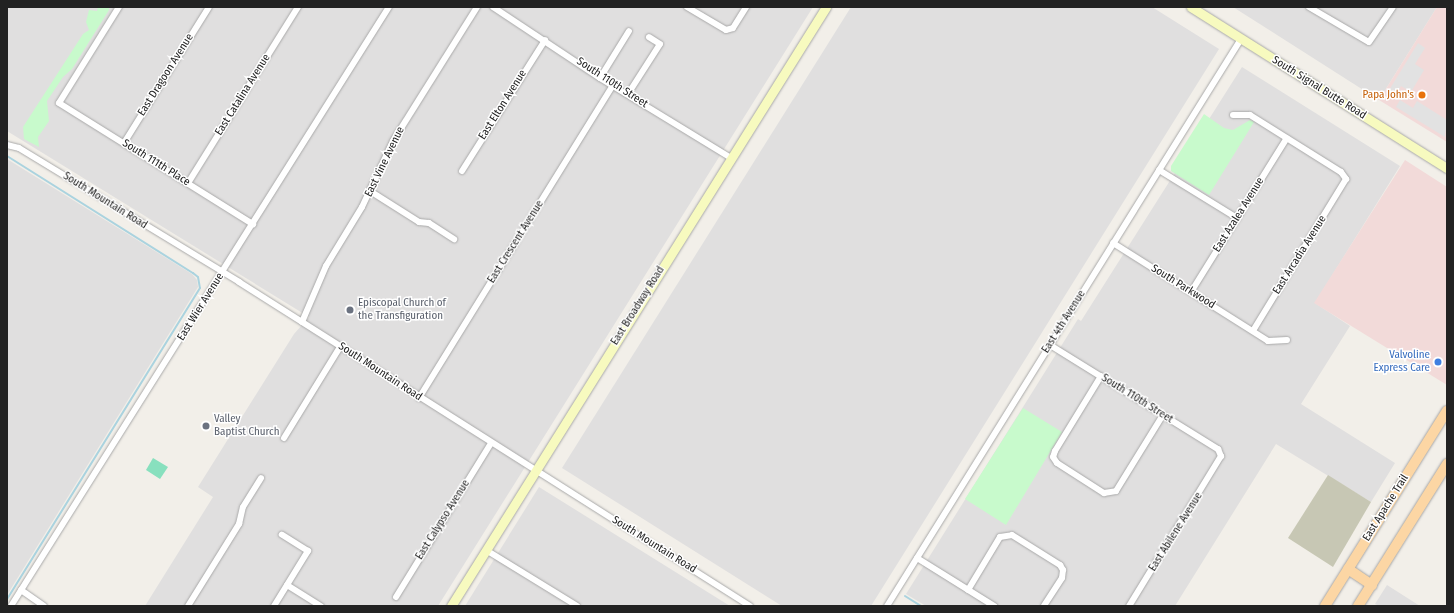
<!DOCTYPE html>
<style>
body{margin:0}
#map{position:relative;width:1454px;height:613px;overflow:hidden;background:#f2efe9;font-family:"Fira Sans Condensed",sans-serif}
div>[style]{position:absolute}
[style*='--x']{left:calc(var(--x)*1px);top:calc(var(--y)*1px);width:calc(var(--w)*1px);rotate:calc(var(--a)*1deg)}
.residential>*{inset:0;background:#e0dfdf}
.commercial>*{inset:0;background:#f2dad9}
.construction>*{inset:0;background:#c7c7b4}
.park>*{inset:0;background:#c8facc}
.pitch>*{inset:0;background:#88e0be}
.parking>*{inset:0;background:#e2e2e2}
.stream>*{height:2px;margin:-1px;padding:0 1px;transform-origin:1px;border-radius:1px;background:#aad3df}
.roads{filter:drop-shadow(0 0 1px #a9a9a9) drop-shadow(0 0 1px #a9a9a9)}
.street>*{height:6px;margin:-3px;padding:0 3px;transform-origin:3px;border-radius:3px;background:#fff}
.secondary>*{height:9px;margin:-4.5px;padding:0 4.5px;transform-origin:4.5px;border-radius:4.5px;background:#f7fabf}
.primary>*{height:10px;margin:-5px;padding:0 5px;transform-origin:5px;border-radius:5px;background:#fcd6a4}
.dots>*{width:11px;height:11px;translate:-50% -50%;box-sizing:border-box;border:2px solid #fff;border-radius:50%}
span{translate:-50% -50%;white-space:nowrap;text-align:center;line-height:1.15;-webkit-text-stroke:3px #fff;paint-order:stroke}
.street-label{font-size:11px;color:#222}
.food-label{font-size:11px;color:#c56008}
.right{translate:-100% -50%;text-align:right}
.worship-label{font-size:11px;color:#5b616d}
.left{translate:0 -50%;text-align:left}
.shop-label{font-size:11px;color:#366cbe}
.frame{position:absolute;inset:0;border:8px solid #222;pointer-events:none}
</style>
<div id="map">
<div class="residential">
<div style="clip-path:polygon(7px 7px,813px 7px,438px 606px,145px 606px,213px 497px,198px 487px,294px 334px,309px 317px,7px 131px)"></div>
<div style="clip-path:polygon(851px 7px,1152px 7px,1219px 49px,871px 606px,782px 606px,562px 468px)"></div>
<div style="clip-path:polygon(1233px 7px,1437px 7px,1379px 100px)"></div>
<div style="clip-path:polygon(1242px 67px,1400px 166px,1315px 303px,1350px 326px,1301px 404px,1395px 463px,1371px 502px,1276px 444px,1175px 606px,926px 606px,906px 594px,1078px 319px,1081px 321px)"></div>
<div style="clip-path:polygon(7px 159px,192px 274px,197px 280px,198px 287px,7px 595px)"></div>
<div style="clip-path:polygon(539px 487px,730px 606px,465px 606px)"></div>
<div style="clip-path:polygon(1387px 585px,1420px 606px,1379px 606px,1375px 604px)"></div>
</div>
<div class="commercial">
<div style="clip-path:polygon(1437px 7px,1447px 7px,1447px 142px,1379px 100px)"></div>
<div style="clip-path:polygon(1405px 160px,1447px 187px,1447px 385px,1314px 303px)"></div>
</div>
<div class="construction">
<div style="clip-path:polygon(1328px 475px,1371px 502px,1333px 567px,1288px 538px)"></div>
</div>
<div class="park">
<div style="clip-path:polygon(98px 7px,109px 7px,109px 10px,72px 69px,63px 77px,47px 101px,49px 121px,38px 137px,39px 147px,24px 139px,23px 127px,83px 34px,89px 30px,86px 22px,89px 10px,97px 11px)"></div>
<div style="clip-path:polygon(1204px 114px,1224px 128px,1233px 130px,1250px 120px,1254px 122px,1209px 195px,1171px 171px,1171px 166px)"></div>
<div style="clip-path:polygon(1023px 408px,1062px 432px,1006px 525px,965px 499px)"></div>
</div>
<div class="pitch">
<div style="clip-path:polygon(153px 458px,168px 467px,160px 479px,146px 470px)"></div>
</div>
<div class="parking">
<div style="clip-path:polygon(1418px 43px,1425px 48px,1415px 64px,1424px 70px,1411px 92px,1401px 86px,1393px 99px,1386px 95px)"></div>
<div style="clip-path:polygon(1400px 100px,1413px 108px,1417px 101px,1447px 120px,1445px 137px,1396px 107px)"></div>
</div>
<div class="stream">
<div style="--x:7;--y:156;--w:220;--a:32.2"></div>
<div style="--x:193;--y:273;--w:6;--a:39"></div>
<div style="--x:198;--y:277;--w:11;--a:80"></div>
<div style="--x:200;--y:288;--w:366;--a:121.8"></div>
<div style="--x:905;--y:596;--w:19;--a:32"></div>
</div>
<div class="roads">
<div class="street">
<div style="--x:119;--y:7;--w:113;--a:122"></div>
<div style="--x:59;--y:103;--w:229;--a:32"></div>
<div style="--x:493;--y:7;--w:128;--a:33.6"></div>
<div style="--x:600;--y:78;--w:153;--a:31.4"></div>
<div style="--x:687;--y:7;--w:45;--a:30.5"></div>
<div style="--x:726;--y:30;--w:7;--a:-16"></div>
<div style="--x:733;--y:28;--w:25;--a:-58"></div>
<div style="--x:1309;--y:7;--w:69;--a:30.3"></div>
<div style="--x:1369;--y:42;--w:42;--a:-55.6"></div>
<div style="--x:600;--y:78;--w:55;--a:-58.3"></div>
<div style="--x:628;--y:94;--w:59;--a:-57.4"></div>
<div style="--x:660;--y:44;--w:13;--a:-148"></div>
<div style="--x:1233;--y:115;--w:17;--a:0"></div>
<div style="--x:1250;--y:115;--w:107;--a:32.1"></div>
<div style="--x:1341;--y:172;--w:9;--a:54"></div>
<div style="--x:1346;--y:179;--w:178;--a:121.5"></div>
<div style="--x:124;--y:143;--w:160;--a:-58"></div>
<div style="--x:7;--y:145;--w:12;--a:14"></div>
<div style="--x:19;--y:148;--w:258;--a:31.3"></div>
<div style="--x:239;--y:282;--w:605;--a:32.38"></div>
<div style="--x:1159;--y:170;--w:92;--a:31.6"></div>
<div style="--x:462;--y:171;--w:155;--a:-57.6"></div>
<div style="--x:188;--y:183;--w:208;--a:-58"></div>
<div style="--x:370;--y:191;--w:58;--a:32.3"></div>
<div style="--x:419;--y:222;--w:10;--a:6"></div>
<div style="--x:429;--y:223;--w:30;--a:33"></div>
<div style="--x:1113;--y:243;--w:183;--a:32.3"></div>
<div style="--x:1268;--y:341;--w:19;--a:-3"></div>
<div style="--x:1191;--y:292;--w:181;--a:-58.1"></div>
<div style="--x:302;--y:322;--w:61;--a:-66.8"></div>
<div style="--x:326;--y:266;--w:69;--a:-58.6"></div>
<div style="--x:362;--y:207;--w:73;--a:-64.8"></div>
<div style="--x:393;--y:141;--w:158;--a:-57.9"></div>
<div style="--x:1050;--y:345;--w:198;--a:31.8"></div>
<div style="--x:1218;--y:449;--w:8;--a:67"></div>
<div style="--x:1221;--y:456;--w:176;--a:121.5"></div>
<div style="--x:1101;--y:376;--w:88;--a:121.5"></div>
<div style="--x:1055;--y:451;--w:6;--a:108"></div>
<div style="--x:1053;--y:457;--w:7;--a:56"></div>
<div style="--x:1057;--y:463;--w:56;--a:32.6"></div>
<div style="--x:1104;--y:493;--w:12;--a:-9"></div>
<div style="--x:1116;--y:491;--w:89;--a:-58.3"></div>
<div style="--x:419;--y:398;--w:368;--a:-58.2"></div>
<div style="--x:284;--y:438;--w:107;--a:-58.4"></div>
<div style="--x:486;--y:550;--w:107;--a:31.6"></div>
<div style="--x:917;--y:558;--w:91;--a:31.9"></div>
<div style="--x:287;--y:585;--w:40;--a:32"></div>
<div style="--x:21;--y:590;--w:28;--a:35"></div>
<div style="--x:968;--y:590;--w:62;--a:-58.9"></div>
<div style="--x:1000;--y:537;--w:12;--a:-9"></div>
<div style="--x:1012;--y:535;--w:57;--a:32"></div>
<div style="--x:1060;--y:565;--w:6;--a:59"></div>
<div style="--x:1063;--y:570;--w:8;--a:97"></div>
<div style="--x:1062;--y:578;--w:33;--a:123"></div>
<div style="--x:396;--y:597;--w:181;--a:-58.3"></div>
<div style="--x:11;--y:606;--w:708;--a:-57.75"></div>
<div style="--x:188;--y:606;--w:97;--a:-58.1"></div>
<div style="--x:239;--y:524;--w:17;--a:-77"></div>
<div style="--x:243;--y:507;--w:34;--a:-58"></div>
<div style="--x:274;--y:606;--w:65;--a:-58.3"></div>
<div style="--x:308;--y:551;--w:31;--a:-148"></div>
<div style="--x:887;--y:606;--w:668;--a:-58.02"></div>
</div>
<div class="secondary">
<div style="--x:1191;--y:7;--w:302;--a:32.2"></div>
<div style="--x:451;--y:606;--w:707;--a:-57.95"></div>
</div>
<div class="primary">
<div style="--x:1348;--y:569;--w:29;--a:34"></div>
<div style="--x:1325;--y:606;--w:230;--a:-58"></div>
<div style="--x:1358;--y:606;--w:168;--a:-57.9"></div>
</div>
</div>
<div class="dots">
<div style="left:1422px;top:95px;background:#e8710a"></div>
<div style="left:350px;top:310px;background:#6b7280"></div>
<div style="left:1438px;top:362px;background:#3f7fe0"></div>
<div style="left:206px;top:426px;background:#6b7280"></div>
</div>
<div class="street-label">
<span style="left:166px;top:75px;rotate:-58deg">East Dragoon Avenue</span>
<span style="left:612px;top:83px;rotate:33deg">South 110th Street</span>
<span style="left:1319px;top:88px;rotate:32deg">South Signal Butte Road</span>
<span style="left:243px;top:95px;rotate:-58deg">East Catalina Avenue</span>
<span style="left:503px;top:105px;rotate:-58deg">East Elton Avenue</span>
<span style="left:385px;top:162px;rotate:-64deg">East Vine Avenue</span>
<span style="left:156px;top:163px;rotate:32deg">South 111th Place</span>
<span style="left:105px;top:201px;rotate:32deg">South Mountain Road</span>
<span style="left:1239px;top:215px;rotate:-58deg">East Azalea Avenue</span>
<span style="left:516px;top:242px;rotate:-58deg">East Crescent Avenue</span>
<span style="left:1300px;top:255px;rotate:-58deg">East Arcadia Avenue</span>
<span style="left:1183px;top:287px;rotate:32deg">South Parkwood</span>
<span style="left:638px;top:306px;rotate:-58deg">East Broadway Road</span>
<span style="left:201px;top:307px;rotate:-58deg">East Wier Avenue</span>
<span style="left:1064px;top:322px;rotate:-58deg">East 4th Avenue</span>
<span style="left:380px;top:372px;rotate:33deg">South Mountain Road</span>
<span style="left:1137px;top:399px;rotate:32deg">South 110th Street</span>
<span style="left:1386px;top:508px;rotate:-58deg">East Apache Trail</span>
<span style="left:443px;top:520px;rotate:-58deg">East Calypso Avenue</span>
<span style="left:1176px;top:532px;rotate:-58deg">East Abilene Avenue</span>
<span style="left:654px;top:545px;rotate:32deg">South Mountain Road</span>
</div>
<div class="food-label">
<span class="right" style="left:1414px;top:95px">Papa John's</span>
</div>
<div class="worship-label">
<span class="left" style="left:358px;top:310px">Episcopal Church of<br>the Transfiguration</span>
<span class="left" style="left:214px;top:426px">Valley<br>Baptist Church</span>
</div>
<div class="shop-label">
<span class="right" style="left:1430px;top:362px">Valvoline<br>Express Care</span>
</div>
<div class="frame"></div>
</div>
